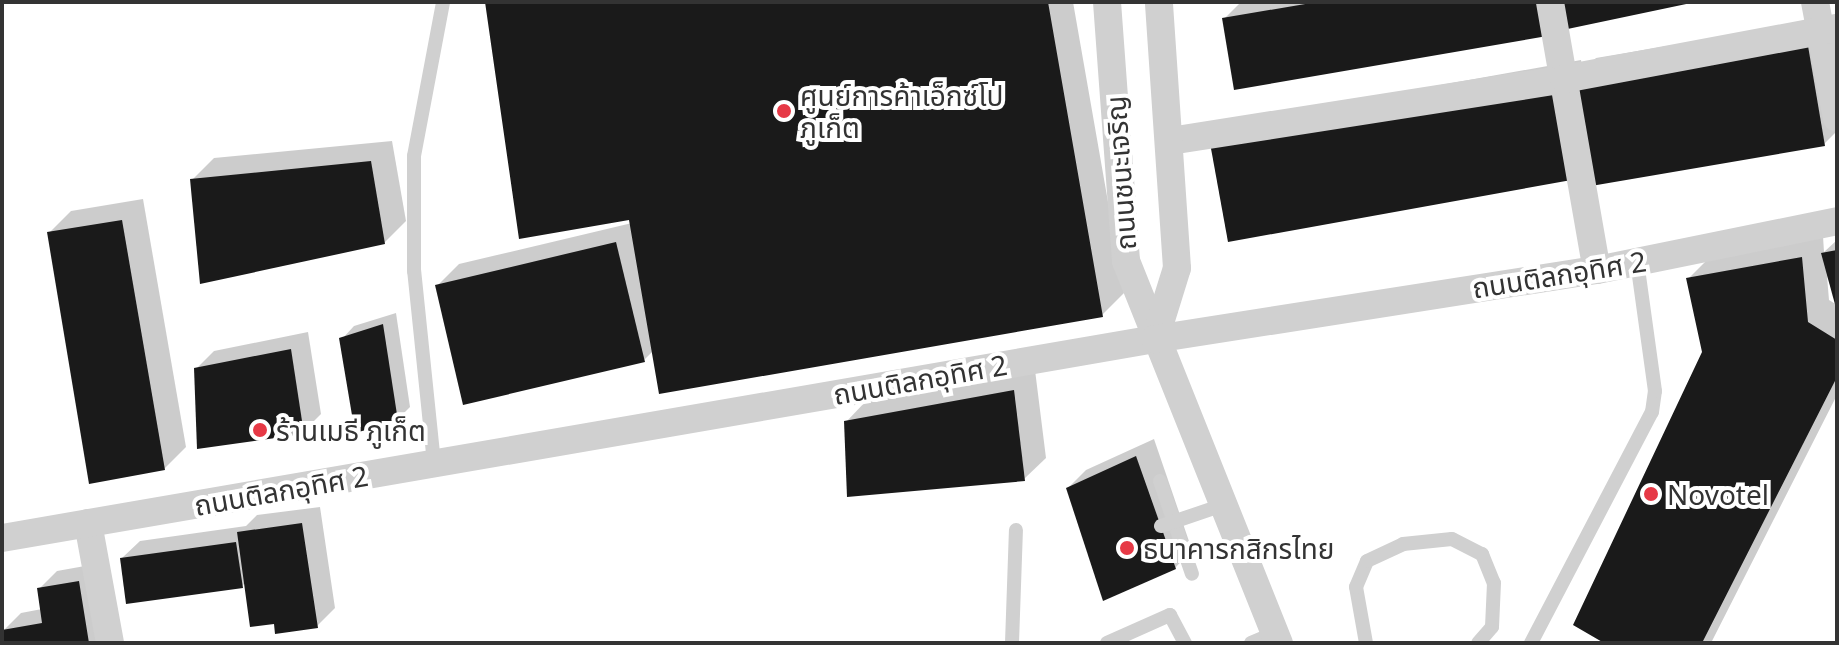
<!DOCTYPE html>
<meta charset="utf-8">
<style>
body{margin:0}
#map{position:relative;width:1839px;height:645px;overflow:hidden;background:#fff;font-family:"Noto Sans","Noto Sans Thai",sans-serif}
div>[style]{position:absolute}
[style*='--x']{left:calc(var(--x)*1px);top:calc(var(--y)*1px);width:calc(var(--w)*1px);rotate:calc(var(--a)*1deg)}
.shadow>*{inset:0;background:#0003}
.building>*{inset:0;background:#1a1a1a}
.lane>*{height:14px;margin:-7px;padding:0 7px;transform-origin:7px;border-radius:7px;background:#d0d0d0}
.street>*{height:28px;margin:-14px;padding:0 14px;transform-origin:14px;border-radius:14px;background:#d0d0d0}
.dots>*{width:22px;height:22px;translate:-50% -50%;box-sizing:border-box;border:4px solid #fff;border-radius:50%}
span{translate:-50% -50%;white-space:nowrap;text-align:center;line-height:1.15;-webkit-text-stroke:8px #fff;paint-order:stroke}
.poi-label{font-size:28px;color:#333}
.left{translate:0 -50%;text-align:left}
.street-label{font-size:28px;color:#333}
.frame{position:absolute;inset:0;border:4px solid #333;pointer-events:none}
</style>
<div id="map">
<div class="shadow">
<div style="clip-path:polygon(487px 2px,1073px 2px,1124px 293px,1102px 315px,654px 350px,644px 360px,437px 286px,459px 264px,632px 223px)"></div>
<div style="clip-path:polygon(1241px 2px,1688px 2px,1224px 19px)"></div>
<div style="clip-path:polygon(1828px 19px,1837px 131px,1824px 144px,1589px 164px,1234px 122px,1581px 60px,1583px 72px,1596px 58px)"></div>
<div style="clip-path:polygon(392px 141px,406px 221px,384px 243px,192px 180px,214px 158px)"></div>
<div style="clip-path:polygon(143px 199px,186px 447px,164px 469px,49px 233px,71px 211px)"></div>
<div style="clip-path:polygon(1823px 236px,1824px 252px,1837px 240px,1837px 304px,1827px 276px,1829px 300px,1837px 305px,1837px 395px,1711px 643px,1607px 643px,1704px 352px,1688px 279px,1710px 257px)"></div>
<div style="clip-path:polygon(396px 313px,410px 407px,397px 420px,342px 339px,354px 326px)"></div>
<div style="clip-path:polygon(308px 332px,321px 414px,303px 432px,196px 369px,214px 351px)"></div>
<div style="clip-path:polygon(1035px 370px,1046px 458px,1024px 479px,846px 422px,867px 400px)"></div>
<div style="clip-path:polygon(1154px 439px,1192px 550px,1175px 568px,1068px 488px,1086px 470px)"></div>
<div style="clip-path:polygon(320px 507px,335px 608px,317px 626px,276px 622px,246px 582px,242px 586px,122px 558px,140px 541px,246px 526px,257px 515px)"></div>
<div style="clip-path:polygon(96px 564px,109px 643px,5px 643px,3px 631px,21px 613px,42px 609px,39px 589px,57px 571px)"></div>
</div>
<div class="building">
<div style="clip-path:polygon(485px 2px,1048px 2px,1103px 317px,659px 394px,629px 220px,519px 239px)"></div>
<div style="clip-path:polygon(1317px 2px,1547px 2px,1553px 35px,1234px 90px,1222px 18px)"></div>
<div style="clip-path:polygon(1552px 2px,1691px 2px,1691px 3px,1558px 31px)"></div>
<div style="clip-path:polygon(1807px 40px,1825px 146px,1591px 186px,1573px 79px)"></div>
<div style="clip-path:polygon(1559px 81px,1577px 179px,1228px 242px,1210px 143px)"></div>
<div style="clip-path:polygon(371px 161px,385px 244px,200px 284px,190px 179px)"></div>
<div style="clip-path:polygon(122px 220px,165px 470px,89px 484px,47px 232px)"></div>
<div style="clip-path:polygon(616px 242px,645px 362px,463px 405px,435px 285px)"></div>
<div style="clip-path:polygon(1837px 250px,1837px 308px,1836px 308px,1821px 253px)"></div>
<div style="clip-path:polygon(1802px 257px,1808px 322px,1837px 340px,1837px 377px,1702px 643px,1604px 643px,1573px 625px,1702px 352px,1686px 278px)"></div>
<div style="clip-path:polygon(383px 324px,398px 421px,355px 433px,339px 338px)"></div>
<div style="clip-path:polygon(291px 349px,304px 434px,197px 449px,194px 368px)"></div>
<div style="clip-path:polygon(1014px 390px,1025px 481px,847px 497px,844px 421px)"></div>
<div style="clip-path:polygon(1136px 456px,1176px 569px,1103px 601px,1066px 488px)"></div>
<div style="clip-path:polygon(302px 523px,318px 628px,275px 634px,274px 624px,250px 627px,237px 532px)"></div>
<div style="clip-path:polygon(236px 542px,243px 588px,126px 604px,120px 558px)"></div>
<div style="clip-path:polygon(79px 581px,89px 643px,3px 643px,2px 630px,42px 623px,37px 588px)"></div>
</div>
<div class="lane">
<div style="--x:434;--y:463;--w:193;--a:-95.9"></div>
<div style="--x:414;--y:271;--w:115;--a:-90"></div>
<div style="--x:414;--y:156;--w:157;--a:-79.3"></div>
<div style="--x:1160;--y:481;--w:98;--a:71"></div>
<div style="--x:1161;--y:526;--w:65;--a:-18.7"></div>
<div style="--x:1012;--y:643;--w:113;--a:-88"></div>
<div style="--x:1107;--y:643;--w:69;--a:-24"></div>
<div style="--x:1170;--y:615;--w:32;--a:62"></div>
<div style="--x:1251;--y:643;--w:26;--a:-23"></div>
<div style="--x:1366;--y:643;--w:57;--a:-100.1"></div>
<div style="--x:1356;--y:587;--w:28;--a:-67"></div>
<div style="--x:1367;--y:561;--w:40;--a:-25"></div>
<div style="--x:1403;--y:544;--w:49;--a:-5.8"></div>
<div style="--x:1452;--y:539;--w:34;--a:27"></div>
<div style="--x:1482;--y:554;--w:31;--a:68"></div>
<div style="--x:1494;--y:583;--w:44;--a:92.6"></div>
<div style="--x:1492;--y:627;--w:21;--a:131"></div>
<div style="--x:1531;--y:643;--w:261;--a:-62.4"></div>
<div style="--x:1652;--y:412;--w:21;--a:-82"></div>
<div style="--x:1655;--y:391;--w:130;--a:-97.9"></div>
</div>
<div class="street">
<div style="--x:1107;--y:2;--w:260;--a:85.8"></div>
<div style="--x:1126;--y:261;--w:412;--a:68.2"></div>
<div style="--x:1550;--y:2;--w:272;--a:80.1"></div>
<div style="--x:1815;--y:2;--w:118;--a:79.3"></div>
<div style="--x:1170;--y:141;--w:399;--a:-8.9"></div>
<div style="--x:1564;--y:79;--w:278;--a:-10.6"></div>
<div style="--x:1155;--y:339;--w:74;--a:-72.8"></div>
<div style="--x:1177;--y:268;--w:267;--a:-93.9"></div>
<div style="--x:88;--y:523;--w:122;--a:79.6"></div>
<div style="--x:2;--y:538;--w:1170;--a:-9.79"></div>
<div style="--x:1155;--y:339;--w:447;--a:-8.9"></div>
<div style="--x:1597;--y:270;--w:245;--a:-11.5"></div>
</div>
<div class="dots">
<div style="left:784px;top:111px;background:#e63946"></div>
<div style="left:260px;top:430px;background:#e63946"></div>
<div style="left:1651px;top:494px;background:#e63946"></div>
<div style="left:1127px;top:548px;background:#e63946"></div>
</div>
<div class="poi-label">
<span class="left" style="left:800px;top:111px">ศูนย์การค้าเอ็กซ์โป<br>ภูเก็ต</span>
<span class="left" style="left:276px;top:430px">ร้านเมธี ภูเก็ต</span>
<span class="left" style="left:1667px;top:494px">Novotel</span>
<span class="left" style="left:1143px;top:548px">ธนาคารกสิกรไทย</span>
</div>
<div class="street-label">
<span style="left:1120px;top:173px;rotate:-94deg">ถนนชนะเจริญ</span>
<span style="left:1559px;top:274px;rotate:-9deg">ถนนติลกอุทิศ 2</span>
<span style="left:920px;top:379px;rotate:-10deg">ถนนติลกอุทิศ 2</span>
<span style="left:281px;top:490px;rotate:-10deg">ถนนติลกอุทิศ 2</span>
</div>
<div class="frame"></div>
</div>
